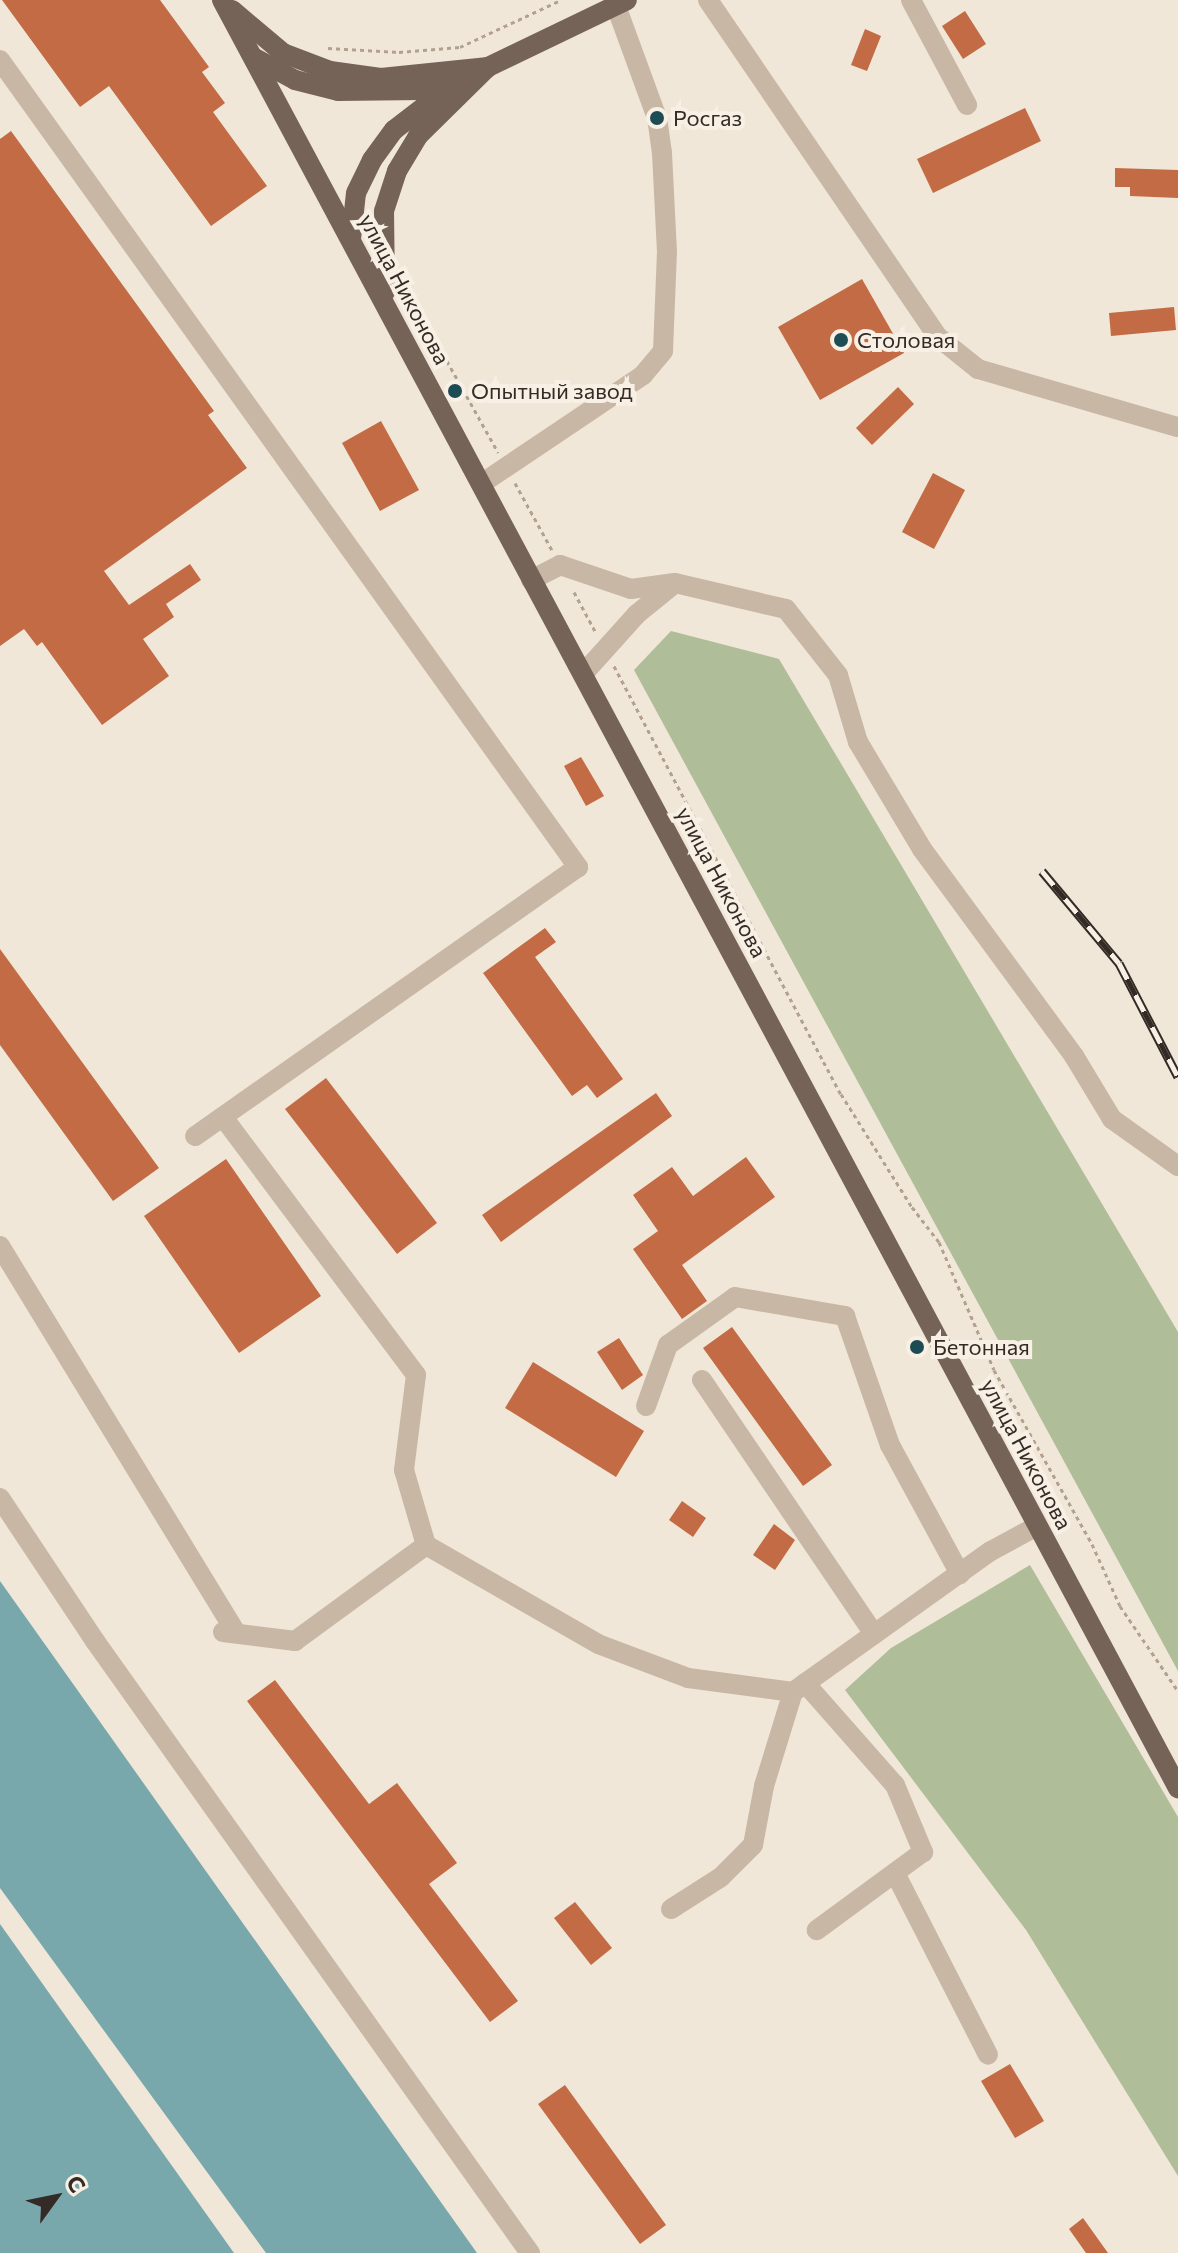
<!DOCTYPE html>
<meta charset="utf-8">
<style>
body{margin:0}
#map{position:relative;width:1178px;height:2253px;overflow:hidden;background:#f0e7d8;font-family:Commissioner,sans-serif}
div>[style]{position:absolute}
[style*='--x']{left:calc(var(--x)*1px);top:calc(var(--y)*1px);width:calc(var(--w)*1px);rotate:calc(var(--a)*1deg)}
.green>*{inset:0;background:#afbe99}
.water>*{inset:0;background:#78a7ac}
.building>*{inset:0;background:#c26b44}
.path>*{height:3px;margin-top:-1.5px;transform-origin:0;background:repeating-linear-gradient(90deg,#b3a18f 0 4px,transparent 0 8px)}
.minor>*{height:20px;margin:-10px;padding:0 10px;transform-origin:10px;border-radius:10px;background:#c8b7a5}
.major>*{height:20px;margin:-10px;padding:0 10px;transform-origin:10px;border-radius:10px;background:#756357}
.rail>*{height:9px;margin-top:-4.5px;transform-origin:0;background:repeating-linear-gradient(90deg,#f8f0e4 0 18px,#342b26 0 36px);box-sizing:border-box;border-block:2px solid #342b26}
.dots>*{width:22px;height:22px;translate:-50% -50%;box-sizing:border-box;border:4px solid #f8f0e4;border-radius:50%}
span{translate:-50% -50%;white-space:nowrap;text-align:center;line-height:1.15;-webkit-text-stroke:8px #f8f0e4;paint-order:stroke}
.poi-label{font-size:22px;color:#342b26}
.left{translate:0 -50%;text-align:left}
.street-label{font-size:22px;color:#342b26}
.north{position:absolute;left:16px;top:2157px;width:80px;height:80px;-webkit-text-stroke:6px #f8f0e4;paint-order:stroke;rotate:57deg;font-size:22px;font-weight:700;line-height:32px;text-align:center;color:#342b26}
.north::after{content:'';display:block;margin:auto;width:28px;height:36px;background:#342b26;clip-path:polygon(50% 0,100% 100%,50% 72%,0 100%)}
</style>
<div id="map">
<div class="green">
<div style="clip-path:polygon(671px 631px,779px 659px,1178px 1332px,1178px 1671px,634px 670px)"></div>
<div style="clip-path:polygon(1030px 1565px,1178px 1817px,1178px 2176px,1026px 1930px,845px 1690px,891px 1648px)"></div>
</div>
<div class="water">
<div style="clip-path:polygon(0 1581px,477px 2253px,266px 2253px,0 1888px)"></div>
<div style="clip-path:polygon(0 1924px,234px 2253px,0 2253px)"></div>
</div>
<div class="building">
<div style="clip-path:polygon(2px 0,160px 0,209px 67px,202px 72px,225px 103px,213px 112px,267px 186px,211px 226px,109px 86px,80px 107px)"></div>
<div style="clip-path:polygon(965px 11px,986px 44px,963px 59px,942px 26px)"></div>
<div style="clip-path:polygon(865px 29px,881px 36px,867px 71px,851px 65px)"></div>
<div style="clip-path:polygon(1025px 108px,1041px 141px,933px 193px,917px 159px)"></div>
<div style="clip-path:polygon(11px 131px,214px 411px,208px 415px,247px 468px,104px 571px,129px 605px,190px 564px,201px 580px,166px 604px,174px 617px,143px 639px,169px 676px,102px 725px,42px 642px,37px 646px,24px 629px,0 646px,0 139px)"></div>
<div style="clip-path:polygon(1115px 168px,1178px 170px,1178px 198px,1130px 196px,1130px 187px,1115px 187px)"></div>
<div style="clip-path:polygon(862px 279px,904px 353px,820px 400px,778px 327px)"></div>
<div style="clip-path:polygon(1174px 307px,1176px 330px,1111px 336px,1109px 313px)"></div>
<div style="clip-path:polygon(898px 387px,914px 404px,872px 445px,856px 428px)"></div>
<div style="clip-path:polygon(381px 421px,419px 490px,380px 511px,342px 443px)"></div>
<div style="clip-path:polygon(933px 473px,965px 490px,934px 549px,902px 532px)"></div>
<div style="clip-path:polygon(581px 757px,604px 796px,586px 806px,564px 766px)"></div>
<div style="clip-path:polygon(545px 928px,556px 942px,535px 957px,623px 1079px,597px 1098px,587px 1085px,572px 1096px,483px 973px)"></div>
<div style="clip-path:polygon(0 949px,159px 1168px,113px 1201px,0 1045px)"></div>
<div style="clip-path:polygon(326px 1078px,437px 1223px,397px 1254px,285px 1109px)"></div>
<div style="clip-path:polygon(656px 1093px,672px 1116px,501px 1242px,482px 1215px)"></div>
<div style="clip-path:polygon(746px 1157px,775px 1197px,682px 1265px,707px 1301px,682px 1319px,633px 1249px,658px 1231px,633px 1195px,672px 1167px,693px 1196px)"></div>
<div style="clip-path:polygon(226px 1159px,321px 1296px,239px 1353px,144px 1216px)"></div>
<div style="clip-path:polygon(732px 1327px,832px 1465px,803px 1486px,703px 1348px)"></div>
<div style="clip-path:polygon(619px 1338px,643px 1375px,622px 1390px,597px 1352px)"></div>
<div style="clip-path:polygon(533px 1362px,644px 1431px,616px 1477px,505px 1408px)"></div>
<div style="clip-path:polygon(682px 1501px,706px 1518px,693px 1537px,669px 1520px)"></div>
<div style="clip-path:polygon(774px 1524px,795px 1540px,775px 1570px,753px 1555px)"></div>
<div style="clip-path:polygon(275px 1680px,369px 1804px,397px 1783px,457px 1863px,429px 1884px,518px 2001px,490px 2022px,247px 1701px)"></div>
<div style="clip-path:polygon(575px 1902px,612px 1948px,591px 1965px,554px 1918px)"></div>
<div style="clip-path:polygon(1010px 2064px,1044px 2121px,1015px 2138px,981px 2081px)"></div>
<div style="clip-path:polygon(565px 2085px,666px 2225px,640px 2244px,538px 2104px)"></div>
<div style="clip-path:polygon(1083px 2218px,1108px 2253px,1086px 2253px,1069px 2229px)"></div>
</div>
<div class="path">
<div style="--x:328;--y:48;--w:71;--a:3.2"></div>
<div style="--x:399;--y:52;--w:61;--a:-4.7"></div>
<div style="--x:460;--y:47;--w:111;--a:-25"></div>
<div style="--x:404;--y:284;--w:193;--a:60.8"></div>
<div style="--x:515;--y:483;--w:77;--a:61.1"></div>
<div style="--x:574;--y:592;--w:44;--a:61.7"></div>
<div style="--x:614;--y:666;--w:484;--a:62.1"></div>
<div style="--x:841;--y:1094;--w:133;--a:57.9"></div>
<div style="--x:912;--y:1207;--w:44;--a:52.4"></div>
<div style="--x:939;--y:1242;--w:139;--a:66.7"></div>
<div style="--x:994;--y:1370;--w:200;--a:60.6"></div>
<div style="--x:1092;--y:1544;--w:68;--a:65.7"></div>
<div style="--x:1120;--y:1606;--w:103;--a:55.7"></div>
</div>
<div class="minor">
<div style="--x:708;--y:0;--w:408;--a:55.7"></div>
<div style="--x:938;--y:337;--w:51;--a:38.7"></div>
<div style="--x:978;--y:369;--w:208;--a:16.2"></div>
<div style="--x:911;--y:0;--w:119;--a:61.9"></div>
<div style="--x:0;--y:60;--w:993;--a:54.39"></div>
<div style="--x:578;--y:867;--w:468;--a:144.9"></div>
<div style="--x:481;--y:484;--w:195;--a:-33.9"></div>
<div style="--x:643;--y:375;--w:31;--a:-50"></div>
<div style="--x:663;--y:351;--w:99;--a:-87.7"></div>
<div style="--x:667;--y:252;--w:99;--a:-92.9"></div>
<div style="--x:662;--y:153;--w:35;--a:-98"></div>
<div style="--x:657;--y:118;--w:119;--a:-110.1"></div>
<div style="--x:531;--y:580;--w:33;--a:-27"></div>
<div style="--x:560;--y:565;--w:75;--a:18.7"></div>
<div style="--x:631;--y:589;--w:44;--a:-7.8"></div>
<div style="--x:675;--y:583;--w:114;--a:13.2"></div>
<div style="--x:786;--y:609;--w:84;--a:51.8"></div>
<div style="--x:838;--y:675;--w:70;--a:73.4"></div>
<div style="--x:858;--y:742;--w:125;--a:59.1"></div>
<div style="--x:922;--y:849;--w:257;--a:53.7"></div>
<div style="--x:1074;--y:1056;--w:74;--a:58.9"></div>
<div style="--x:1112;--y:1119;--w:81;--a:35.5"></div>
<div style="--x:583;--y:674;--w:81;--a:-48"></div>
<div style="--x:637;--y:614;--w:48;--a:-39"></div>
<div style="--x:223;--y:1117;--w:322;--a:53.2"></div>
<div style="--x:416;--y:1375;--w:96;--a:97.2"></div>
<div style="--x:404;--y:1470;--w:78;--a:73.7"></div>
<div style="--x:0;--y:1246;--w:453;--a:58.6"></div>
<div style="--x:702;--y:1380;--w:307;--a:55.9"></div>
<div style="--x:646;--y:1406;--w:65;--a:-70.2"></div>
<div style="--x:668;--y:1345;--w:82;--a:-35.6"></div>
<div style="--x:735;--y:1297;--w:112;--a:9.8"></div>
<div style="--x:845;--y:1316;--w:137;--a:70.8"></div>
<div style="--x:890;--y:1445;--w:147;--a:61.5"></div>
<div style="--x:0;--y:1498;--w:172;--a:56.4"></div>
<div style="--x:95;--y:1641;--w:751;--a:54.6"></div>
<div style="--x:223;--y:1632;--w:73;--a:7.1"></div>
<div style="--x:295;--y:1641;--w:162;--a:-36.2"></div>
<div style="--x:426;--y:1545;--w:198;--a:29.9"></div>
<div style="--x:598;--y:1644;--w:96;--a:20.7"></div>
<div style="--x:688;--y:1678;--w:106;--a:7.6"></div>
<div style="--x:793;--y:1692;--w:243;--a:-35.5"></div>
<div style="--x:991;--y:1551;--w:52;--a:-28.5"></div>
<div style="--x:805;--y:1683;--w:136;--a:48.6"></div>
<div style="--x:895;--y:1785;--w:73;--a:67.3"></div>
<div style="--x:923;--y:1852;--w:132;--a:143.7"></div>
<div style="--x:895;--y:1873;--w:204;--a:62.9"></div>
<div style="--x:671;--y:1909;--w:59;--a:-32.6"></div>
<div style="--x:721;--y:1877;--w:45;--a:-45"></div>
<div style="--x:753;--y:1845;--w:60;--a:-79.4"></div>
<div style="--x:764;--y:1786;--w:98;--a:-72.9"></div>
</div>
<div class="major">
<div style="--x:222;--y:0;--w:2028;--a:61.87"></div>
<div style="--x:232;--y:10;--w:67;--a:40.1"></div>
<div style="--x:283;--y:53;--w:50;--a:21"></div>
<div style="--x:330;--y:71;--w:51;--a:7.8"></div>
<div style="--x:381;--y:78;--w:108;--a:-5.9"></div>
<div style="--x:253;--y:57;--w:48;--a:28.7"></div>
<div style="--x:295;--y:80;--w:44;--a:14.3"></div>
<div style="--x:338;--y:91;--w:84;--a:-0.7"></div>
<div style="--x:422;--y:90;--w:34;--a:-21"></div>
<div style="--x:351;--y:239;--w:46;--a:-83.8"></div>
<div style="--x:356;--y:193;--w:37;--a:-64"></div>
<div style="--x:372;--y:160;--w:37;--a:-54"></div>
<div style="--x:394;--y:130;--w:66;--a:-37.6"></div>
<div style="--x:385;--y:292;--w:81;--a:-90.7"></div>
<div style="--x:384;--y:211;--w:42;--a:-72"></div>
<div style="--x:397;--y:171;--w:41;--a:-59"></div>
<div style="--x:418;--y:136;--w:98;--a:-44.6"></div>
<div style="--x:488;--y:67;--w:154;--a:-25.7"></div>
</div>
<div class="rail">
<div style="--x:1042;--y:871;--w:120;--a:50.1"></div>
<div style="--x:1119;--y:963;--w:128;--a:62.6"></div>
</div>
<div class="dots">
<div style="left:657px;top:118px;background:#1d4c54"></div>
<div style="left:841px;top:340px;background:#1d4c54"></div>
<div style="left:455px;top:391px;background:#1d4c54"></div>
<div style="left:917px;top:1347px;background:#1d4c54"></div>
</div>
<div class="poi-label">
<span class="left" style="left:673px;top:118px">Росгаз</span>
<span class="left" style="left:857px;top:340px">Столовая</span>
<span class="left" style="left:471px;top:391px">Опытный завод</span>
<span class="left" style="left:933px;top:1347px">Бетонная</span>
</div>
<div class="street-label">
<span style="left:405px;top:289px;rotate:62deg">улица Никонова</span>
<span style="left:722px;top:882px;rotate:62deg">улица Никонова</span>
<span style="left:1027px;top:1454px;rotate:62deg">улица Никонова</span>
</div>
<div class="north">С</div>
</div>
